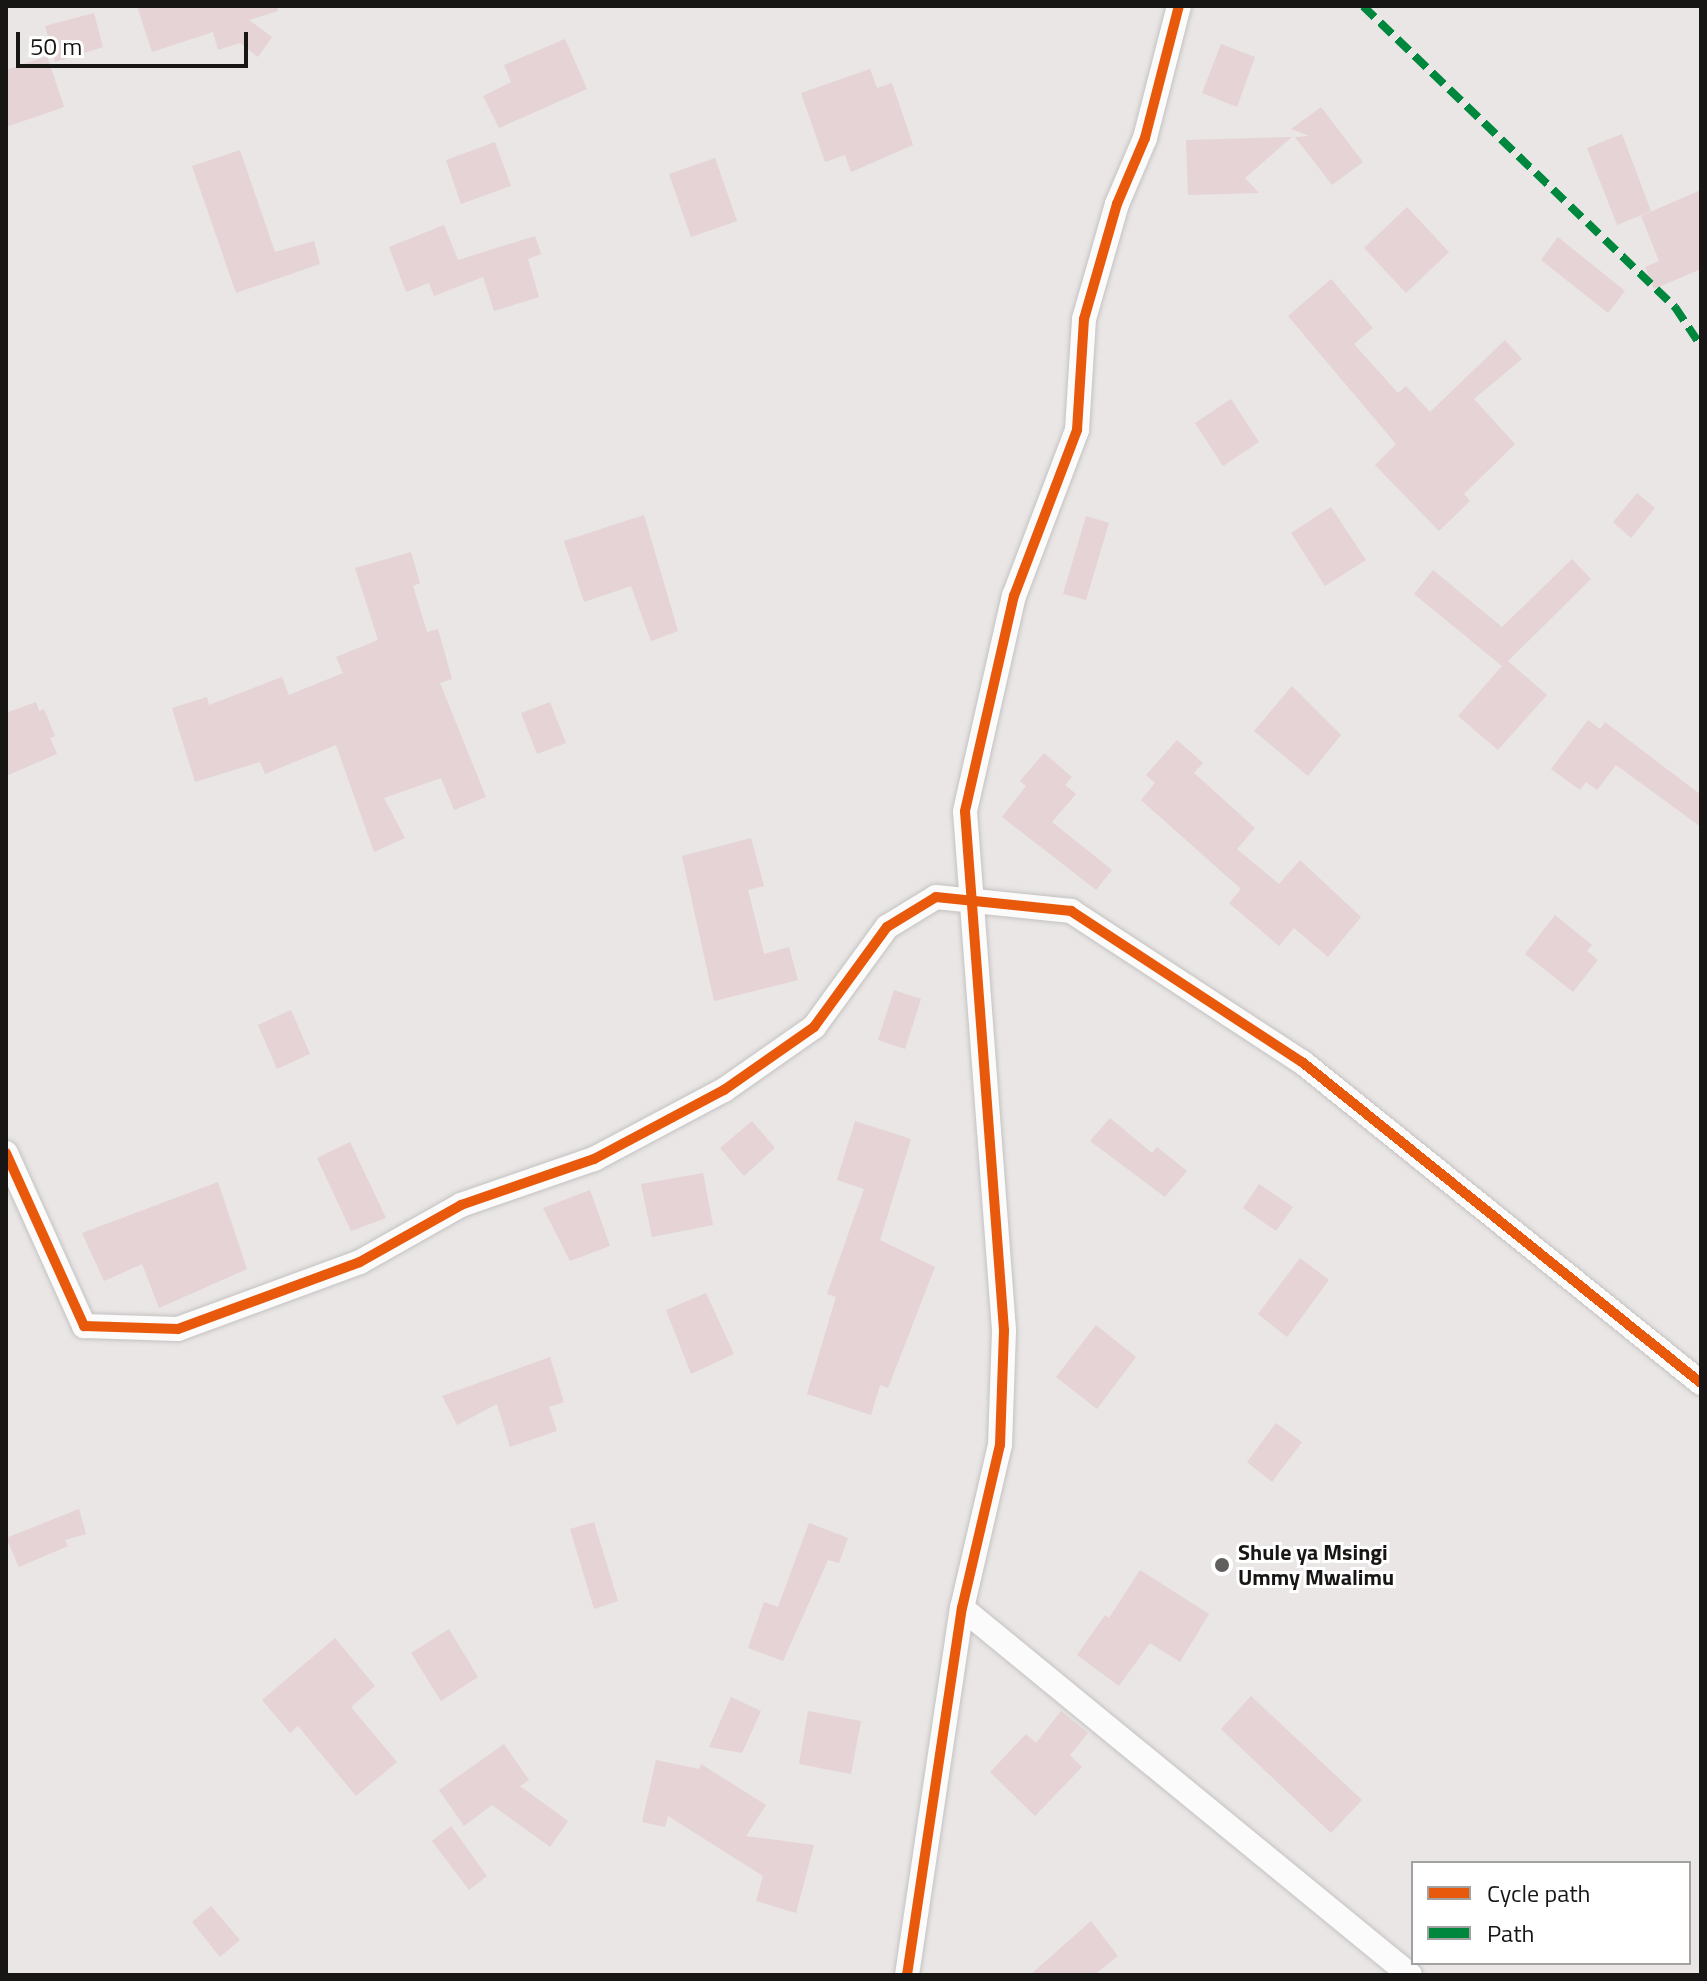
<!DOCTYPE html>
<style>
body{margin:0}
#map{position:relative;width:1707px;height:1981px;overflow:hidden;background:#e9e6e5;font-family:"Titillium Web",sans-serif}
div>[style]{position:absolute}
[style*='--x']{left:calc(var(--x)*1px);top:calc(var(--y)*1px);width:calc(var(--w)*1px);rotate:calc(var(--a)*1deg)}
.building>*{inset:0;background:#e5d3d6}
.roads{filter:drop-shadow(0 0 2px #c4c2c1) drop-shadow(0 0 2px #c4c2c1)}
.minor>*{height:24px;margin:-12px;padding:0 12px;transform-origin:12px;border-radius:12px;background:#fcfbfb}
.quiet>*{height:8px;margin-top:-4px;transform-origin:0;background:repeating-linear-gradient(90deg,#00873e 0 16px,transparent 0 24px)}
.cycleway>*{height:10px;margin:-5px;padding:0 5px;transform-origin:5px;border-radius:5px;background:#e8590c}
.dots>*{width:22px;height:22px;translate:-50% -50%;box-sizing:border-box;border:4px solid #fff;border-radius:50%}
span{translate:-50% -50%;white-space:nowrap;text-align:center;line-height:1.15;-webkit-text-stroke:6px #fff;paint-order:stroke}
.poi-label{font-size:22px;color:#171615;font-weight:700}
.left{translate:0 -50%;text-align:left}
.frame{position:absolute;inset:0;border:8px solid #171615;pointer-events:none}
.legend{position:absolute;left:1411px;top:1861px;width:280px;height:104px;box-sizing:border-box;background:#fff;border:2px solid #a2a2a1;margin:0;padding:10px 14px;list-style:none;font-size:24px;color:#171615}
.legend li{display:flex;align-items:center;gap:16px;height:40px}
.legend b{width:40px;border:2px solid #a2a2a1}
.scale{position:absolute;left:16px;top:32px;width:232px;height:36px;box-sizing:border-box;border:4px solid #171615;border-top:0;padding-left:10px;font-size:24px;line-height:28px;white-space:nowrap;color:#171615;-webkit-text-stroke:6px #fff;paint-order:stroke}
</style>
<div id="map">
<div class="building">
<div style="clip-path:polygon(137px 6px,277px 6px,278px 11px,249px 20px,272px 37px,258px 57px,240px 43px,218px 50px,213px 32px,152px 52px)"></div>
<div style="clip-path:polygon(94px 13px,103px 47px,55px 62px,45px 26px)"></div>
<div style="clip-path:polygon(565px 39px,587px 89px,499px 128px,483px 96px,511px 82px,504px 65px)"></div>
<div style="clip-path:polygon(1221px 44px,1255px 57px,1237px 107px,1202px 93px)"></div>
<div style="clip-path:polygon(47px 56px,64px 107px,6px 127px,6px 70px)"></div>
<div style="clip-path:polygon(870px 69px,877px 88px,892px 83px,913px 145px,851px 172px,845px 155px,825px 162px,801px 93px)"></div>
<div style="clip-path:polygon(1321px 107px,1363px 162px,1332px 185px,1295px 137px,1309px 136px,1291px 129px)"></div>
<div style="clip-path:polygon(1622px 134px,1651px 211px,1617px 225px,1587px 148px)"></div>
<div style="clip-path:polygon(1292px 137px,1245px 178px,1259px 193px,1188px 195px,1186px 140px)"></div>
<div style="clip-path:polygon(495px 142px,511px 186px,461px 204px,446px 160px)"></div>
<div style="clip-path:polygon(240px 150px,275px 252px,314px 241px,320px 264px,236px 293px,192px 166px)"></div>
<div style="clip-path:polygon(715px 158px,737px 221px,691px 237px,669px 174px)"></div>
<div style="clip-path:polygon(1701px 190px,1701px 269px,1654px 289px,1645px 267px,1659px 261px,1641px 216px)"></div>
<div style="clip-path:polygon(1407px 207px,1449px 252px,1406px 293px,1364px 248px)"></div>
<div style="clip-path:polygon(444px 225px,458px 260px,535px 236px,541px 254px,528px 259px,539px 297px,494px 311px,483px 277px,434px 296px,429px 283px,406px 292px,389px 247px)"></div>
<div style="clip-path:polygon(1558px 237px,1625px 291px,1608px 313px,1541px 260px)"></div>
<div style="clip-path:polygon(1331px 279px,1373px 328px,1354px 344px,1398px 393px,1406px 386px,1430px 412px,1505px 340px,1522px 359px,1474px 399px,1515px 444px,1464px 494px,1470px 501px,1439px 531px,1375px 465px,1396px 444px,1288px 316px)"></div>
<div style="clip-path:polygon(1231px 399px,1259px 442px,1223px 466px,1195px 423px)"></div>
<div style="clip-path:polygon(1637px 493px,1655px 508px,1631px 538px,1613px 522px)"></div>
<div style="clip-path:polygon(1331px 507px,1366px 560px,1325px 586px,1291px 533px)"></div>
<div style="clip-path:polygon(644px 515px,678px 631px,651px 641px,631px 586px,584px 602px,564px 541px)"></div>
<div style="clip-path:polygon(1086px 516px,1109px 523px,1086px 600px,1063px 594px)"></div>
<div style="clip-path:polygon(411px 552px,420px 583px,413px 586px,427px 632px,438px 629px,452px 679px,440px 683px,486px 797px,454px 810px,441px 778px,384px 798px,405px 838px,374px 852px,336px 745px,265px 774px,260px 762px,195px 782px,172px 708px,207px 697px,209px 705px,282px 677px,289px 695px,343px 673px,336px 657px,378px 640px,355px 568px)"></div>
<div style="clip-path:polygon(1572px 559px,1591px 579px,1508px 661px,1547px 695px,1498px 750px,1458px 716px,1502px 666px,1414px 594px,1433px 570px,1502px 627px)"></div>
<div style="clip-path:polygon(1292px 686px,1341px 735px,1308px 776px,1254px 731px)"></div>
<div style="clip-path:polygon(36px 702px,39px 711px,44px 709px,55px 736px,50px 738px,57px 754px,6px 776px,6px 713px)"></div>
<div style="clip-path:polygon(550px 702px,566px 743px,537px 754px,521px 713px)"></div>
<div style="clip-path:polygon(1588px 720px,1600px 729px,1605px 722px,1701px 795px,1701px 827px,1616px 765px,1597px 790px,1586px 782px,1580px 790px,1551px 769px)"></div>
<div style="clip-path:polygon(1177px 740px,1203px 763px,1194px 773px,1255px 828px,1237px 849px,1279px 884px,1300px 860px,1361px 917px,1328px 957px,1294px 928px,1279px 946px,1229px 903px,1241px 889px,1141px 800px,1155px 783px,1146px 775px)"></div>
<div style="clip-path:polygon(1044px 753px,1072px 777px,1065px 785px,1076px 794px,1052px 822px,1112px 870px,1096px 890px,1002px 817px,1026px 786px,1020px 781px)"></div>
<div style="clip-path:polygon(751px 838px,764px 886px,748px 890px,764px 954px,789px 947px,798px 980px,714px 1001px,682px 856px)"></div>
<div style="clip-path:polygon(1555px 915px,1592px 945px,1587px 951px,1598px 960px,1573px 992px,1525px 954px)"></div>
<div style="clip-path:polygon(894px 990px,921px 999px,905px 1049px,878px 1040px)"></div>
<div style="clip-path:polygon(291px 1010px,310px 1054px,277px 1069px,258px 1025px)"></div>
<div style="clip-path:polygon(1110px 1118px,1152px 1153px,1157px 1147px,1187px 1171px,1165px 1197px,1090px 1141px)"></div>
<div style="clip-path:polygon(752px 1121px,775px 1148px,744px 1176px,720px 1148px)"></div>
<div style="clip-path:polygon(855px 1121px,911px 1139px,880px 1240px,935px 1267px,888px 1388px,880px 1385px,871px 1415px,807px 1394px,836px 1297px,827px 1294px,864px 1189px,837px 1180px)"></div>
<div style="clip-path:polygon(350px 1142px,386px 1218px,351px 1231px,317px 1158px)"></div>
<div style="clip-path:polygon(703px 1173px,713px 1225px,652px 1237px,641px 1184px)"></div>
<div style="clip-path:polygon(218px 1182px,247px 1269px,159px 1308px,142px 1264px,104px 1281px,82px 1233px)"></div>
<div style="clip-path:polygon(1259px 1184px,1293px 1207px,1276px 1231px,1243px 1208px)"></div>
<div style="clip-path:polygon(590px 1190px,610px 1246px,570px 1261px,543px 1208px)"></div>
<div style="clip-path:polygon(1300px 1258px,1329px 1280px,1287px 1337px,1258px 1314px)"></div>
<div style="clip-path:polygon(706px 1293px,734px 1354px,691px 1374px,666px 1310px)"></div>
<div style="clip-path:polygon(1096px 1325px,1136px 1357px,1097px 1409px,1056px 1377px)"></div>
<div style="clip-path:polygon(550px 1357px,564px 1402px,549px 1407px,557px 1431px,510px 1447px,497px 1404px,457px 1425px,442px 1396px)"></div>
<div style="clip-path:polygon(1276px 1423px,1302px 1442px,1272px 1482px,1247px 1462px)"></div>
<div style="clip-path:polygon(79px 1509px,86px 1534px,65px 1540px,68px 1546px,19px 1567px,6px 1538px)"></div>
<div style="clip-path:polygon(594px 1522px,618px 1601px,594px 1609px,570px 1529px)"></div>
<div style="clip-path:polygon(809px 1523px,848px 1538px,839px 1563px,828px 1560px,783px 1661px,748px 1648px,764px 1602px,778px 1607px)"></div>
<div style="clip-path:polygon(1140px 1570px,1209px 1614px,1180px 1662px,1150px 1643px,1119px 1686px,1077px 1655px,1105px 1615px,1109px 1618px)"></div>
<div style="clip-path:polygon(449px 1629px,478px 1677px,441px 1701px,411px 1653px)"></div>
<div style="clip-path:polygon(335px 1638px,375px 1686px,351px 1707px,397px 1762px,356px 1796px,298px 1726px,290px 1733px,262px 1700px)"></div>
<div style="clip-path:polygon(1251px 1696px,1362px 1800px,1331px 1833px,1221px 1729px)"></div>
<div style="clip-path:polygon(731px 1697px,761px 1711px,742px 1753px,709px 1747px)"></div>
<div style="clip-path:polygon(808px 1711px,861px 1721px,851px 1774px,799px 1764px)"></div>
<div style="clip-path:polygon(1061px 1711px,1088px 1733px,1070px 1755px,1082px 1767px,1035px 1816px,990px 1772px,1026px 1734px,1036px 1743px)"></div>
<div style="clip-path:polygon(504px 1744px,529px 1780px,520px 1786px,568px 1821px,550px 1847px,492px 1805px,464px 1826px,439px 1790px)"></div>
<div style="clip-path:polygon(656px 1760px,699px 1769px,701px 1764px,766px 1805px,746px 1836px,814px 1845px,796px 1913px,756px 1901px,763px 1876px,668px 1816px,665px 1827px,642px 1822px)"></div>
<div style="clip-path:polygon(451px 1826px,487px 1876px,469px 1890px,432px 1841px)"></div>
<div style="clip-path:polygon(211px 1906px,240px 1940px,220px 1957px,192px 1922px)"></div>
<div style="clip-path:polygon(1091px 1921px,1118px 1956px,1094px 1975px,1030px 1975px)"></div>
</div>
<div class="roads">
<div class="minor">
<div style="--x:6;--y:1153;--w:190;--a:65.7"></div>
<div style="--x:84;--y:1326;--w:94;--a:1.8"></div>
<div style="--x:178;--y:1329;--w:194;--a:-20.2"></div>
<div style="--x:360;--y:1262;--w:116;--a:-29.4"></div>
<div style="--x:461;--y:1205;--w:141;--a:-19.1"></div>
<div style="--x:594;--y:1159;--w:147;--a:-28"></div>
<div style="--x:724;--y:1090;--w:110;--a:-35"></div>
<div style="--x:814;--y:1027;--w:124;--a:-53.9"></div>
<div style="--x:887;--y:927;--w:57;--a:-31.5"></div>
<div style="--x:936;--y:897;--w:136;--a:5.9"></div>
<div style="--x:1071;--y:911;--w:276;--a:33.2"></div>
<div style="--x:1302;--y:1062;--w:512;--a:38.82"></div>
<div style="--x:962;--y:1608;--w:579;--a:39.32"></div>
<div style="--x:907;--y:1975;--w:371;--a:-81.5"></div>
<div style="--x:962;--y:1608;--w:167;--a:-76.9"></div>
<div style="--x:1000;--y:1445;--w:115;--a:-88"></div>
<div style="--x:1004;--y:1330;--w:520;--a:-94.3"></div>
<div style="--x:965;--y:811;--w:221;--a:-77.2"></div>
<div style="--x:1014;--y:596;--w:178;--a:-69.2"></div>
<div style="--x:1077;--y:430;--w:111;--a:-86.4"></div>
<div style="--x:1084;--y:319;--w:120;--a:-74"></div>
<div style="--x:1117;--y:204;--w:72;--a:-67"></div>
<div style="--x:1145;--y:138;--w:136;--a:-75.6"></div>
</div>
</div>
<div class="quiet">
<div style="--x:1363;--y:6;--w:434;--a:44"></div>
<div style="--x:1675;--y:307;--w:47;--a:56.3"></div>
</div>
<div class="cycleway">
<div style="--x:6;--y:1153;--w:190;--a:65.7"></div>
<div style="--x:84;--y:1326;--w:94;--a:1.8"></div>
<div style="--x:178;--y:1329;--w:194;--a:-20.2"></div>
<div style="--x:360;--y:1262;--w:116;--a:-29.4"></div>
<div style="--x:461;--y:1205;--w:141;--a:-19.1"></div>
<div style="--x:594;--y:1159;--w:147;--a:-28"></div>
<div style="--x:724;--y:1090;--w:110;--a:-35"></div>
<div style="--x:814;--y:1027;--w:124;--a:-53.9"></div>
<div style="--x:887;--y:927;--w:57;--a:-31.5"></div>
<div style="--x:936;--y:897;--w:136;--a:5.9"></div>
<div style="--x:1071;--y:911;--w:276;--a:33.2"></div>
<div style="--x:1302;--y:1062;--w:512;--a:38.82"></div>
<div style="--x:907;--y:1975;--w:371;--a:-81.5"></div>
<div style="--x:962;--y:1608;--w:167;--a:-76.9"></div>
<div style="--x:1000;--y:1445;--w:115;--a:-88"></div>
<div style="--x:1004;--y:1330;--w:520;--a:-94.3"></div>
<div style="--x:965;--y:811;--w:221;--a:-77.2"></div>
<div style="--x:1014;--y:596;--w:178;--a:-69.2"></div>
<div style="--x:1077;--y:430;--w:111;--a:-86.4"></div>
<div style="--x:1084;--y:319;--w:120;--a:-74"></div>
<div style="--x:1117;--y:204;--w:72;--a:-67"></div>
<div style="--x:1145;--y:138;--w:136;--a:-75.6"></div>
</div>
<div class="dots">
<div style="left:1222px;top:1565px;background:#605f5e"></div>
</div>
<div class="poi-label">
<span class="left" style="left:1238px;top:1565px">Shule ya Msingi<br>Ummy Mwalimu</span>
</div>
<div class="frame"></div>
<ul class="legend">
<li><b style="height:10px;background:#e8590c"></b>Cycle path</li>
<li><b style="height:10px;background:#00873e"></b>Path</li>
</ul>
<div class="scale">50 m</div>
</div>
